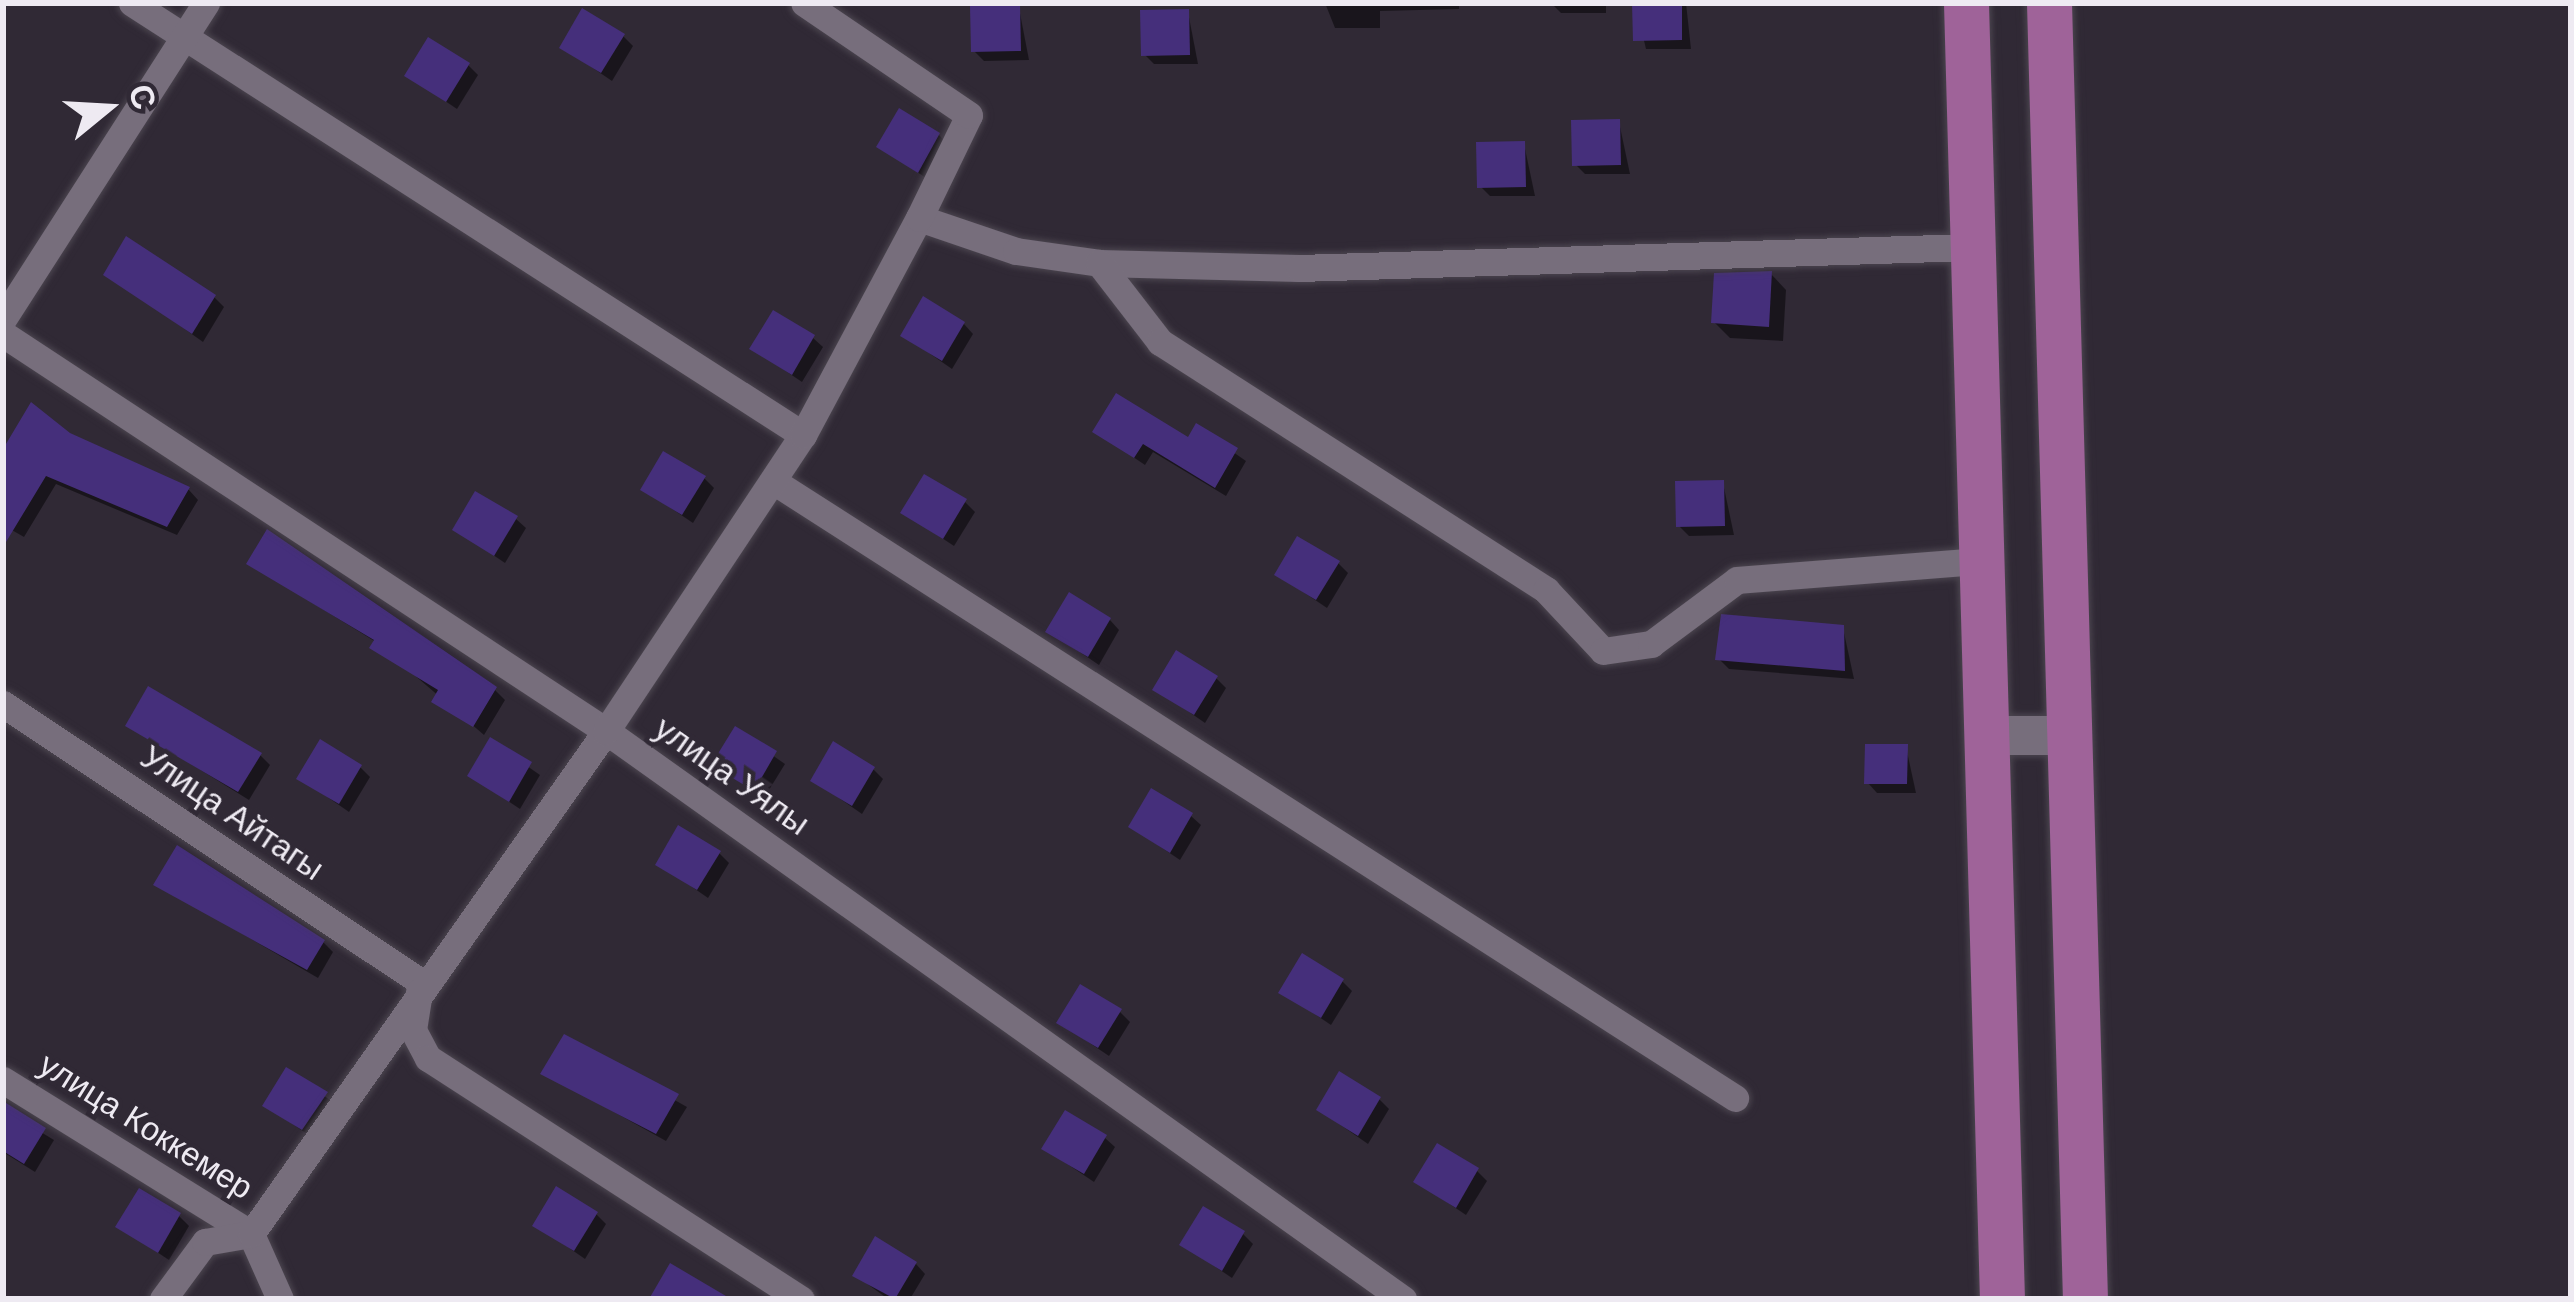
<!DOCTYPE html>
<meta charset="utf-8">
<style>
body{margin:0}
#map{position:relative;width:2574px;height:1302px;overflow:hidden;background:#302935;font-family:Helvetica,sans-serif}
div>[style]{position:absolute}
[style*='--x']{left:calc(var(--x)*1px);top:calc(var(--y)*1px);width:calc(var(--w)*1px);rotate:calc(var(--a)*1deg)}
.shadow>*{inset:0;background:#0007}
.building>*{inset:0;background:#452f7b}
.roads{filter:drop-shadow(0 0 3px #4b454f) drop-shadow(0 0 3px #4b454f)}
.street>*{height:27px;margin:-13.5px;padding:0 13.5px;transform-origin:13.5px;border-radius:13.5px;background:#776e7c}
.secondary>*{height:39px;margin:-19.5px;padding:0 19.5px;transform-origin:19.5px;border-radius:19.5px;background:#776e7c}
.primary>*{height:45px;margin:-22.5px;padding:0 22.5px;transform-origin:22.5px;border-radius:22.5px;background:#9f6399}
span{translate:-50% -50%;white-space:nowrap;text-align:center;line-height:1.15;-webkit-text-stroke:9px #302935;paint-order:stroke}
.street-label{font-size:33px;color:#eeeaf2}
.frame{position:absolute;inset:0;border:6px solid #eeeaf2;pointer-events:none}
.north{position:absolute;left:48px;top:48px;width:120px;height:120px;-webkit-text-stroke:9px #302935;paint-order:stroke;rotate:72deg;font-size:33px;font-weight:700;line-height:48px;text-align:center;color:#eeeaf2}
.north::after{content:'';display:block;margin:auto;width:42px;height:54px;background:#eeeaf2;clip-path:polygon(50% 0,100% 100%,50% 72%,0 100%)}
</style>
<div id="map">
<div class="shadow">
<div style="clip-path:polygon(1325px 3px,1459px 3px,1459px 9px,1380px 11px,1380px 28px,1335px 28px)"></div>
<div style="clip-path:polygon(1606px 3px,1606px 13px,1561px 13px,1551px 3px)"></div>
<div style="clip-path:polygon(1635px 3px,1686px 3px,1691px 49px,1646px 49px)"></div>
<div style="clip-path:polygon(1019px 8px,1029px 60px,984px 61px,974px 51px)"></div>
<div style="clip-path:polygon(1188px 12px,1198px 64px,1154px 64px,1144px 54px)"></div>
<div style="clip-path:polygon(623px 36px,633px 46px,612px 81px,562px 47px)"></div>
<div style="clip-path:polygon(468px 65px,478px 75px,457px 109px,408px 76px)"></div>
<div style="clip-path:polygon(1619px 122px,1630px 174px,1585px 174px,1575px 164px)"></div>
<div style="clip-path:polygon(939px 135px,948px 145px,929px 180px,880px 147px)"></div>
<div style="clip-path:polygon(1524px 144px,1535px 196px,1490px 196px,1480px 186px)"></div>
<div style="clip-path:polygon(107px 274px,214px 297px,224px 307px,203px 342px)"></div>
<div style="clip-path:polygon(1771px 274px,1786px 290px,1783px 341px,1730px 338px,1714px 322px)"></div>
<div style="clip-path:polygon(964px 324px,973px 334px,952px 369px,903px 335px)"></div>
<div style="clip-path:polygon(813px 338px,823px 347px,802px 382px,753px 349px)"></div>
<div style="clip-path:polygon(1197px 427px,1246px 461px,1226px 496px,1153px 452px,1145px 465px,1096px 432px,1189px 441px)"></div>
<div style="clip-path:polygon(68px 436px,189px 490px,198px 500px,177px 535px,56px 484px,24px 537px,3px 525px,3px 456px)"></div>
<div style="clip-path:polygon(704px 478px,714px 488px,693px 523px,644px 490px)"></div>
<div style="clip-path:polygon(1723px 483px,1734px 535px,1689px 536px,1679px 526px)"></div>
<div style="clip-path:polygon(965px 502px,975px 512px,954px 546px,904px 513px)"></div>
<div style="clip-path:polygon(516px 519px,526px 528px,505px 563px,456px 530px)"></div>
<div style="clip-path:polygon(1338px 563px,1348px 573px,1327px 608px,1278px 575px)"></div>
<div style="clip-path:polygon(249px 564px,495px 690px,505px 700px,484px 735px,376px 642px)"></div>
<div style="clip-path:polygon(1724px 617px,1843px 628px,1854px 679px,1729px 669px,1719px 659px)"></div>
<div style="clip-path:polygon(1110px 620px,1119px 630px,1099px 665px,1049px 631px)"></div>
<div style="clip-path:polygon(1216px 678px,1226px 688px,1205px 723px,1156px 689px)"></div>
<div style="clip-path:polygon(128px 725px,260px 755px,270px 765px,249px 800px)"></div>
<div style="clip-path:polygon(736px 730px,785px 764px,764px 798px,715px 765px)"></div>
<div style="clip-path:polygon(491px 741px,540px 775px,520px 809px,470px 776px)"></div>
<div style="clip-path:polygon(1906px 747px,1916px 793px,1877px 793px,1868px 783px)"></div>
<div style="clip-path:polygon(360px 767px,370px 777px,349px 812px,300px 778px)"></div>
<div style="clip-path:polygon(873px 769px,883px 779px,862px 814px,813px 780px)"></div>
<div style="clip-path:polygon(1191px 816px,1201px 825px,1180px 860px,1131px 827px)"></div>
<div style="clip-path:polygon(719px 853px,729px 863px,708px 898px,659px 864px)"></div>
<div style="clip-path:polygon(157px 884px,323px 942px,333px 952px,318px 978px)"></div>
<div style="clip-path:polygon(1342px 981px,1352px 991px,1331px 1025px,1282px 992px)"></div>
<div style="clip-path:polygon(1120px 1012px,1130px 1022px,1109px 1056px,1060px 1023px)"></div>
<div style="clip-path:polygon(565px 1038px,687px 1107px,666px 1141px,544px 1073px)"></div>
<div style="clip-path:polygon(287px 1071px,336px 1104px,313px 1138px,266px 1106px)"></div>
<div style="clip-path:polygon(1379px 1099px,1389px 1109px,1368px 1144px,1319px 1110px)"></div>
<div style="clip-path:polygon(3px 1109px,54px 1140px,35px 1172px,3px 1152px)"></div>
<div style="clip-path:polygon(1105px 1138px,1115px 1147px,1094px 1182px,1045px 1149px)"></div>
<div style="clip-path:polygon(1477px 1171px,1487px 1181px,1466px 1215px,1417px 1182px)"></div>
<div style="clip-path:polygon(596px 1214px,606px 1224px,585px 1259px,536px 1225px)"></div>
<div style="clip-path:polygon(179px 1216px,189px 1226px,169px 1260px,119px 1227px)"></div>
<div style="clip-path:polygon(1243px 1234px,1253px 1244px,1232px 1278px,1183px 1245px)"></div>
<div style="clip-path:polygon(916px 1264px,925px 1274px,910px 1299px,888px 1299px,855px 1275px)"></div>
</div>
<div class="building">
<div style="clip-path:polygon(1632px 3px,1682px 3px,1682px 40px,1633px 41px)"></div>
<div style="clip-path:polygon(1020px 5px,1021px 51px,971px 52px,970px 6px)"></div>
<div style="clip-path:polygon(582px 8px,625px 34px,601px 73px,559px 48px)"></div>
<div style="clip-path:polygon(1189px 9px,1190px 55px,1141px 56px,1140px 10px)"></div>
<div style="clip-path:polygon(428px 37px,470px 63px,446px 102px,404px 76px)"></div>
<div style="clip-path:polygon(899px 108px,940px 133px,918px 173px,876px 147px)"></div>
<div style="clip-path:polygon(1620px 119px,1621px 165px,1572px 166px,1571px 120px)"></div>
<div style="clip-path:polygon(1525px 141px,1526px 187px,1477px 188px,1476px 142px)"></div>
<div style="clip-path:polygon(126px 236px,216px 295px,192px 334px,103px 275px)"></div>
<div style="clip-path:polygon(1772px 271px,1769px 327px,1711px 323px,1714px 273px)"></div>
<div style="clip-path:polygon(923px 296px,965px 322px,942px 361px,900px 336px)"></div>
<div style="clip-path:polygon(773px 310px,815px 335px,792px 375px,749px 349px)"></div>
<div style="clip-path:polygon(1116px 393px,1188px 437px,1196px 423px,1238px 448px,1215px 488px,1143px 444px,1134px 458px,1092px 432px)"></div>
<div style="clip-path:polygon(31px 402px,70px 433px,190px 487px,167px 527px,46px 476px,3px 547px,3px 449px)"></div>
<div style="clip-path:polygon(663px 451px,706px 476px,682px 515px,640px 490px)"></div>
<div style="clip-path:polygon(924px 474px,967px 499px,943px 539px,900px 513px)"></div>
<div style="clip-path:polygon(1724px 480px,1725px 526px,1676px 527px,1675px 481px)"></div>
<div style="clip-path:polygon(475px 491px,518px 516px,494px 556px,452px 530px)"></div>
<div style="clip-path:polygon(267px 529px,497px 687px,473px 727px,431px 702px,438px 690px,369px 648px,374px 640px,246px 564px)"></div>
<div style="clip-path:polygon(1297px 536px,1340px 561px,1316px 600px,1274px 575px)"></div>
<div style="clip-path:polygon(1069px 592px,1111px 618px,1088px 657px,1045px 632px)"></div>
<div style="clip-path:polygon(1721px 614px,1844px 625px,1845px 671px,1715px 660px)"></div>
<div style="clip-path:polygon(1176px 650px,1218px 676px,1194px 715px,1152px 690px)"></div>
<div style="clip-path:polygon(148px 686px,262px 753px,238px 792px,125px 726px)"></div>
<div style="clip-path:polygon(735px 726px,777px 751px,754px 791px,711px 765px)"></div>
<div style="clip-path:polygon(490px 737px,532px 762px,509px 802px,467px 776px)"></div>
<div style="clip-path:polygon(320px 739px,362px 765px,339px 804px,296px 779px)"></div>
<div style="clip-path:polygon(833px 741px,875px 767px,852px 806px,810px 781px)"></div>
<div style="clip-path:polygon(1865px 744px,1908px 744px,1907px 784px,1864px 784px)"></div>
<div style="clip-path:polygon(1151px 788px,1193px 813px,1170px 853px,1128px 827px)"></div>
<div style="clip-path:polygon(678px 825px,721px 851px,697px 890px,655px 865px)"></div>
<div style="clip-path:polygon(177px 845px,325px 940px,307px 970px,153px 885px)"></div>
<div style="clip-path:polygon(1302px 953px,1344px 979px,1321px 1018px,1278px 993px)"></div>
<div style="clip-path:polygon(1080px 984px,1122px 1009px,1098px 1048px,1056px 1023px)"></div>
<div style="clip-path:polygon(564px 1034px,679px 1094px,656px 1134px,540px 1074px)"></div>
<div style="clip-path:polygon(286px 1067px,328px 1092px,302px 1130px,262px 1106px)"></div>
<div style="clip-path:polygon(1339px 1071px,1381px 1097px,1358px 1136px,1316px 1110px)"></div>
<div style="clip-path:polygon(3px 1101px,46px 1128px,24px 1164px,3px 1151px)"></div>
<div style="clip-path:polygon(1065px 1110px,1107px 1135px,1084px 1174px,1041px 1149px)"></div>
<div style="clip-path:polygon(1437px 1143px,1479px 1168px,1456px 1208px,1413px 1182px)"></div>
<div style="clip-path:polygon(556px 1186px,598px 1212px,574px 1251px,532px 1226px)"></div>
<div style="clip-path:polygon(139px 1188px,181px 1213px,158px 1253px,115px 1227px)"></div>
<div style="clip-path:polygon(1203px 1206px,1245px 1231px,1222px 1271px,1179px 1245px)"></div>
<div style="clip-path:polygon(875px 1236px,917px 1262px,895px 1299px,852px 1276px)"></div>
<div style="clip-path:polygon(670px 1263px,731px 1299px,649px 1299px)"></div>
</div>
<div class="roads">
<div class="street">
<div style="--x:132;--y:3;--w:798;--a:32.77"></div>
<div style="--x:919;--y:218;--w:102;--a:18.8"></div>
<div style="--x:1016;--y:251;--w:84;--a:8.2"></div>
<div style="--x:1099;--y:263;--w:200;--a:1.4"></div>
<div style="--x:1299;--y:268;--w:671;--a:-1.79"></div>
<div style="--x:1099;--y:263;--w:100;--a:52.3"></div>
<div style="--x:1160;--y:342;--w:459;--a:32.7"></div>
<div style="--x:1546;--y:590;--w:83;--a:46.9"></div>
<div style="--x:1603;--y:651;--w:49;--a:-8.3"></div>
<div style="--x:1651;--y:644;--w:107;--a:-36.7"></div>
<div style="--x:1737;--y:580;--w:243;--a:-4.5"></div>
<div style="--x:3;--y:319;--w:376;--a:-57.3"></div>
<div style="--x:3;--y:334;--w:722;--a:33.36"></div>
<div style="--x:606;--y:731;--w:979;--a:35.48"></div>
<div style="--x:773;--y:481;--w:1143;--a:32.67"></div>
<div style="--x:3;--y:704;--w:502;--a:33.63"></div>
<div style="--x:419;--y:992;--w:38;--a:99"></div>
<div style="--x:413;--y:1030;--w:32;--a:62"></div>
<div style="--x:428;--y:1058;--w:444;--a:32.9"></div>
<div style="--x:3;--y:1080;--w:292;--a:31.8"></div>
<div style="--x:251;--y:1234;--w:71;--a:66"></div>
<div style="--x:163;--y:1299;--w:71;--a:-53.6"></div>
<div style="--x:205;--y:1242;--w:47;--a:-9.9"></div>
<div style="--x:251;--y:1234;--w:616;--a:-54.79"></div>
<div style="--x:606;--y:731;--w:356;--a:-56.4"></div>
<div style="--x:803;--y:435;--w:246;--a:-61.9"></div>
<div style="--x:919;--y:218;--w:114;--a:-64.1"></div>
<div style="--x:969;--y:115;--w:199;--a:-145.8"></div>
</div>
<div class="secondary">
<div style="--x:1987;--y:735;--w:83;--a:0"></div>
</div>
<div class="primary">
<div style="--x:1966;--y:3;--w:1296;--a:88.41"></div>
<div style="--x:2049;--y:3;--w:1296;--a:88.41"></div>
</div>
</div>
<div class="street-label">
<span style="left:732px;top:776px;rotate:35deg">улица Уялы</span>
<span style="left:232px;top:813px;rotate:34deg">Улица Айтагы</span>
<span style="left:146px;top:1126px;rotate:32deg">улица Коккемер</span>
</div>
<div class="frame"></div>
<div class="north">С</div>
</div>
